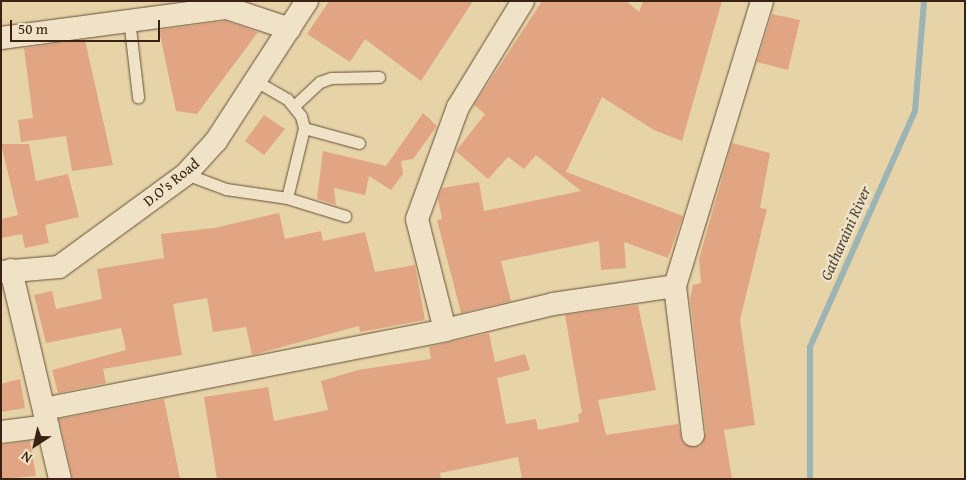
<!DOCTYPE html>
<style>
body{margin:0}
#map{position:relative;width:966px;height:480px;overflow:hidden;background:#e6d3a7;font-family:"Gentium Book Plus",serif}
div>[style]{position:absolute}
[style*='--x']{left:calc(var(--x)*1px);top:calc(var(--y)*1px);width:calc(var(--w)*1px);rotate:calc(var(--a)*1deg)}
.stream>*{height:6px;margin:-3px;padding:0 3px;transform-origin:3px;border-radius:3px;background:#9cb4b4}
.building>*{inset:0;background:#e2a583}
.roads{filter:drop-shadow(0 0 1px #654e38) drop-shadow(0 0 1px #654e38)}
.service>*{height:11px;margin:-5.5px;padding:0 5.5px;transform-origin:5.5px;border-radius:5.5px;background:#efe2c6}
.minor>*{height:22px;margin:-11px;padding:0 11px;transform-origin:11px;border-radius:11px;background:#efe2c6}
span{translate:-50% -50%;white-space:nowrap;text-align:center;line-height:1.15;-webkit-text-stroke:5px #efe2c6;paint-order:stroke}
.street-label{font-size:15px;color:#3a2113}
.water-label{font-size:16px;color:#52463b;font-style:italic}
.frame{position:absolute;inset:0;border:2px solid #3a2113;pointer-events:none}
.north{position:absolute;left:10px;top:420px;width:50px;height:50px;-webkit-text-stroke:4px #efe2c6;paint-order:stroke;rotate:215deg;font-size:14px;font-weight:700;line-height:20px;text-align:center;color:#3a2113}
.north::after{content:'';display:block;margin:auto;width:18px;height:22px;background:#3a2113;clip-path:polygon(50% 0,100% 100%,50% 72%,0 100%)}
.scale{position:absolute;left:10px;top:20px;width:150px;height:22px;box-sizing:border-box;border:2px solid #3a2113;border-top:0;padding-left:6px;font-size:15px;line-height:18px;white-space:nowrap;color:#3a2113;-webkit-text-stroke:4px #efe2c6;paint-order:stroke}
</style>
<div id="map">
<div class="stream">
<div style="--x:810;--y:479;--w:132;--a:-90"></div>
<div style="--x:810;--y:347;--w:258;--a:-66"></div>
<div style="--x:915;--y:111;--w:110;--a:-85.3"></div>
</div>
<div class="building">
<div style="clip-path:polygon(329px 1px,473px 1px,421px 81px,365px 39px,350px 62px,307px 34px)"></div>
<div style="clip-path:polygon(542px 1px,626px 1px,639px 12px,643px 1px,722px 1px,682px 141px,654px 130px,602px 97px,566px 172px,683px 216px,668px 258px,624px 242px,626px 268px,601px 270px,599px 241px,501px 261px,511px 301px,461px 313px,437px 220px,442px 219px,438px 199px,442px 188px,479px 182px,484px 211px,581px 191px,536px 155px,524px 169px,508px 157px,488px 179px,456px 151px,485px 114px,474px 105px)"></div>
<div style="clip-path:polygon(772px 14px,800px 20px,788px 70px,757px 62px)"></div>
<div style="clip-path:polygon(226px 21px,258px 32px,197px 114px,176px 111px,159px 30px)"></div>
<div style="clip-path:polygon(85px 40px,113px 165px,72px 171px,66px 136px,21px 142px,18px 120px,33px 118px,24px 48px)"></div>
<div style="clip-path:polygon(423px 113px,437px 126px,413px 159px,401px 161px,403px 174px,391px 190px,369px 176px,365px 195px,334px 188px,336px 205px,317px 199px,323px 151px,386px 166px)"></div>
<div style="clip-path:polygon(264px 115px,285px 129px,264px 155px,245px 141px)"></div>
<div style="clip-path:polygon(732px 143px,770px 153px,760px 208px,767px 209px,740px 320px,755px 425px,724px 430px,732px 479px,522px 479px,518px 457px,440px 473px,441px 479px,217px 479px,204px 397px,268px 387px,274px 421px,328px 410px,321px 381px,358px 370px,431px 359px,429px 347px,489px 333px,495px 362px,525px 354px,530px 370px,497px 378px,506px 424px,536px 419px,538px 430px,579px 422px,578px 414px,582px 413px,565px 315px,638px 305px,656px 390px,598px 400px,606px 435px,678px 424px,683px 443px,700px 446px,706px 433px,690px 299px,693px 285px,701px 283px,699px 259px)"></div>
<div style="clip-path:polygon(1px 144px,29px 144px,36px 181px,68px 174px,79px 217px,45px 225px,49px 243px,25px 248px,22px 234px,1px 238px,1px 219px,18px 215px)"></div>
<div style="clip-path:polygon(279px 213px,285px 239px,321px 231px,323px 241px,365px 232px,375px 272px,415px 265px,425px 320px,360px 332px,359px 326px,252px 355px,246px 327px,213px 332px,207px 298px,173px 304px,182px 355px,103px 369px,106px 383px,58px 393px,52px 370px,126px 350px,121px 328px,46px 343px,34px 295px,52px 291px,56px 309px,102px 299px,97px 269px,164px 258px,161px 234px,214px 228px)"></div>
<div style="clip-path:polygon(20px 379px,25px 408px,1px 412px,1px 384px)"></div>
<div style="clip-path:polygon(164px 399px,180px 479px,73px 479px,59px 419px)"></div>
<div style="clip-path:polygon(30px 441px,36px 476px,1px 479px,1px 445px)"></div>
</div>
<div class="roads">
<div class="service">
<div style="--x:129;--y:19;--w:79;--a:83.4"></div>
<div style="--x:295;--y:105;--w:34;--a:-43"></div>
<div style="--x:320;--y:82;--w:12;--a:-20"></div>
<div style="--x:331;--y:78;--w:48;--a:-1.2"></div>
<div style="--x:304;--y:128;--w:57;--a:15.3"></div>
<div style="--x:186;--y:174;--w:43;--a:20.6"></div>
<div style="--x:226;--y:189;--w:62;--a:8.4"></div>
<div style="--x:287;--y:198;--w:72;--a:-76.3"></div>
<div style="--x:304;--y:128;--w:12;--a:-104"></div>
<div style="--x:301;--y:116;--w:22;--a:-129"></div>
<div style="--x:287;--y:99;--w:36;--a:-150"></div>
<div style="--x:287;--y:198;--w:61;--a:17.2"></div>
</div>
<div class="minor">
<div style="--x:1;--y:38;--w:228;--a:-7.6"></div>
<div style="--x:227;--y:8;--w:66;--a:18.4"></div>
<div style="--x:11;--y:270;--w:215;--a:76.8"></div>
<div style="--x:1;--y:272;--w:58;--a:-4.9"></div>
<div style="--x:59;--y:267;--w:157;--a:-36.2"></div>
<div style="--x:186;--y:174;--w:45;--a:-47.7"></div>
<div style="--x:216;--y:141;--w:167;--a:-57"></div>
<div style="--x:445;--y:330;--w:114;--a:-104.2"></div>
<div style="--x:417;--y:219;--w:119;--a:-69.9"></div>
<div style="--x:458;--y:107;--w:124;--a:-58.5"></div>
<div style="--x:44;--y:409;--w:409;--a:-11.1"></div>
<div style="--x:445;--y:330;--w:111;--a:-13.5"></div>
<div style="--x:553;--y:304;--w:123;--a:-8.4"></div>
<div style="--x:1;--y:432;--w:47;--a:-7.3"></div>
<div style="--x:693;--y:435;--w:150;--a:-96.9"></div>
<div style="--x:675;--y:286;--w:298;--a:-73"></div>
</div>
</div>
<div class="street-label">
<span style="left:171px;top:182px;rotate:-39deg">D.O's Road</span>
</div>
<div class="water-label">
<span style="left:845px;top:233px;rotate:-66deg">Gatharaini River</span>
</div>
<div class="frame"></div>
<div class="north">N</div>
<div class="scale">50 m</div>
</div>
